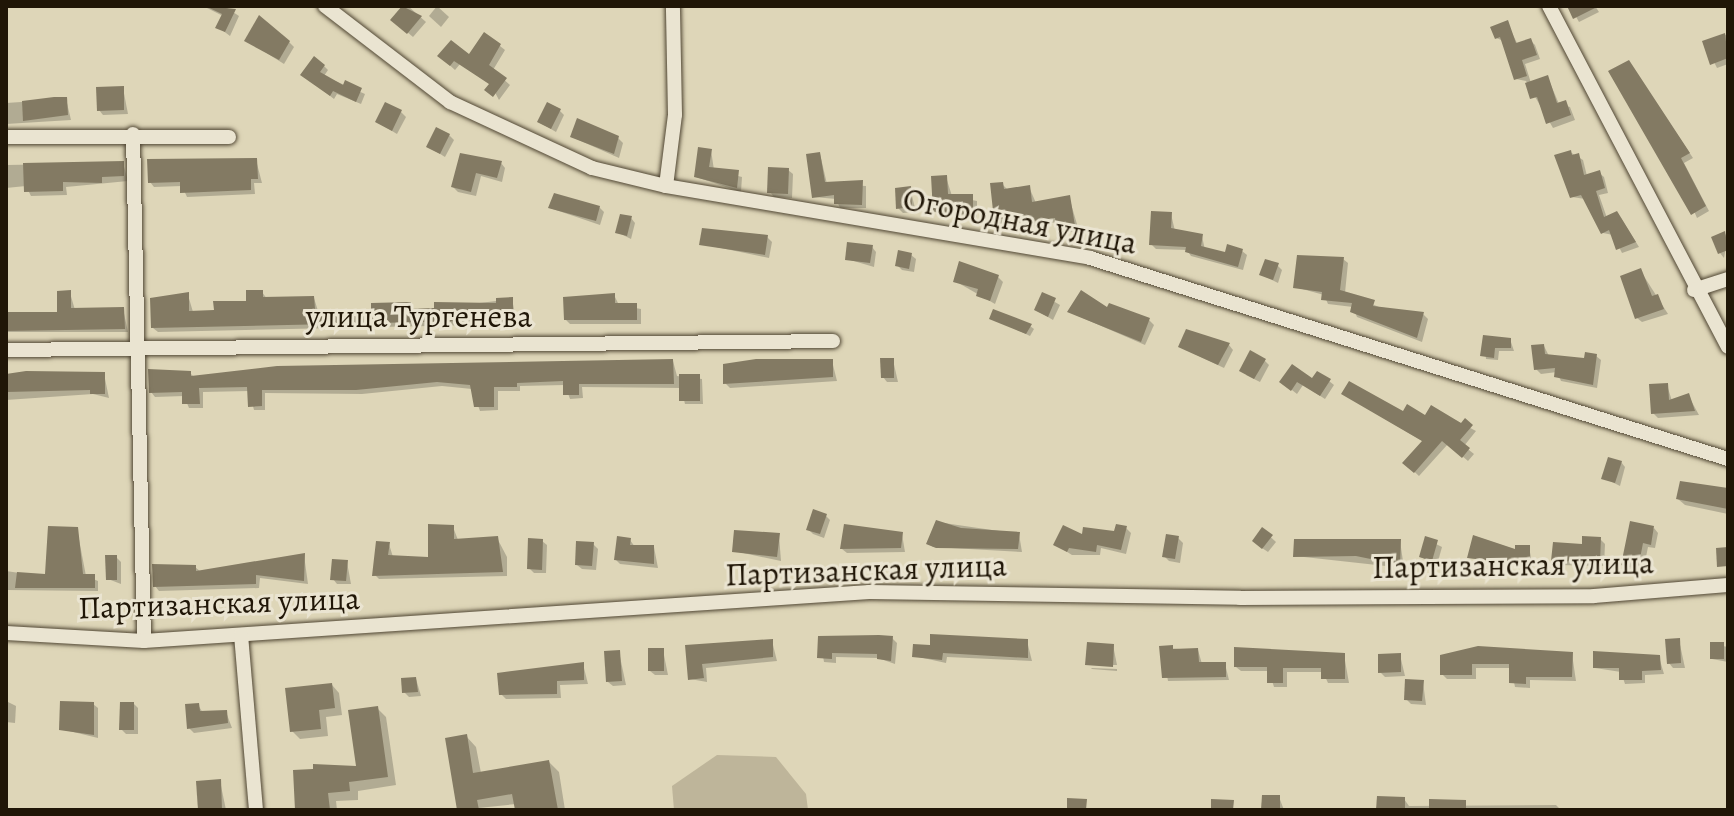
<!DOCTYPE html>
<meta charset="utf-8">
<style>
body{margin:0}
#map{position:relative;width:1734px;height:816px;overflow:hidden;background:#ded6b8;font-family:Alegreya,serif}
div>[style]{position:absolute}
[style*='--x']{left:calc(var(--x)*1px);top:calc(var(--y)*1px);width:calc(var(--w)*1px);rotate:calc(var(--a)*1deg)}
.green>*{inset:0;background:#beb59a}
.shadow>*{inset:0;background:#0003}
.building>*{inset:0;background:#837a63}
.roads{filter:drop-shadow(0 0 2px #504633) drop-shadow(0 0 2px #504633)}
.minor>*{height:14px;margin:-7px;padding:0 7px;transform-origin:7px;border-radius:7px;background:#eae4d1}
span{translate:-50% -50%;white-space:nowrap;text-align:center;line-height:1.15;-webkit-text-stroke:6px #eae4d1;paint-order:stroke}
.street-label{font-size:32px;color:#201607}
.frame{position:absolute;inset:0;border:8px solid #201607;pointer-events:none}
</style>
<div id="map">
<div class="green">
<div style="clip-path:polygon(717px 755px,776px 757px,806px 794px,808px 810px,674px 810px,672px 786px)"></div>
</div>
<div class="shadow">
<div style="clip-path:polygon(203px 6px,224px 6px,239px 16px,230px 36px,218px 27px,223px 16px)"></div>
<div style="clip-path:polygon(408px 6px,426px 22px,413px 37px,393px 20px)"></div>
<div style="clip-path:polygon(437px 6px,449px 17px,441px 27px,429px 16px)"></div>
<div style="clip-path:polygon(1570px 6px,1595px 6px,1599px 12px,1579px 22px)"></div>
<div style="clip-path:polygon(1507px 23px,1518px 45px,1531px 41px,1535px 45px,1540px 59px,1525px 64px,1531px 83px,1548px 78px,1559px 104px,1570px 107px,1575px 120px,1553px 128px,1526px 81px,1516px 79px,1504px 41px,1496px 38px)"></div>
<div style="clip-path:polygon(1728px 34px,1728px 64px,1717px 68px,1704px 42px)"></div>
<div style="clip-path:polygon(246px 40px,289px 42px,294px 47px,284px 64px)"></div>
<div style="clip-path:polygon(500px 46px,505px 50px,493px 70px,510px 85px,499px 100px,491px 85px,460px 64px,455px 70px,445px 61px)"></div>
<div style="clip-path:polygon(1629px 62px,1693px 158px,1684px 163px,1709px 211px,1697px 218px)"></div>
<div style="clip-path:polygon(324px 66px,328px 70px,324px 76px,365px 94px,361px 104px,337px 94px,334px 99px,307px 78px)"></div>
<div style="clip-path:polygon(123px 88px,128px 114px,103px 115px,99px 110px)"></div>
<div style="clip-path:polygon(66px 99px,71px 120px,6px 124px,6px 103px)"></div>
<div style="clip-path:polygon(560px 111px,564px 115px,556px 132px,539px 122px)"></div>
<div style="clip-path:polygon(401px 112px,406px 117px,397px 134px,377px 122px)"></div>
<div style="clip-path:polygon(449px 135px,454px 140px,445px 157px,429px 147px)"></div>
<div style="clip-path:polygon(572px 137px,618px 138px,623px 143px,619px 158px)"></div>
<div style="clip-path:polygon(711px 150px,714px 170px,742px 177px,741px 192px,696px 177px)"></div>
<div style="clip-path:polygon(1570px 152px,1583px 160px,1587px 176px,1599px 173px,1604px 177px,1608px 193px,1599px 195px,1607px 218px,1621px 218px,1639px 247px,1622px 253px,1613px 235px,1603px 233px,1585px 199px,1572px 197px)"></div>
<div style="clip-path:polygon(820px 154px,827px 184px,866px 186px,866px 208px,840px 208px,836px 199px,814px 197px)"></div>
<div style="clip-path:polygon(461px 155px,501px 163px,505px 168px,502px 182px,481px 176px,476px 196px,458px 192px,453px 187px)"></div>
<div style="clip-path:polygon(256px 160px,262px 183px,254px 183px,255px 194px,187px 197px,182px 186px,154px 187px,150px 182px)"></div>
<div style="clip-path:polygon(123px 163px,128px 181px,66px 187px,67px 195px,31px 196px,26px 186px,6px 188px,6px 165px)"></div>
<div style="clip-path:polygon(788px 170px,793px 174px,792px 198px,774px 197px,770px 192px)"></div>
<div style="clip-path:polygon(946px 177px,952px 196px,977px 201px,977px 218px,935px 211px)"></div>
<div style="clip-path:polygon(1002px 184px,1007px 189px,1029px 187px,1036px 203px,1069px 197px,1079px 231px,1064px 233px,1058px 222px,1026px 227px,1020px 222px,1000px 224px,996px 219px)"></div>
<div style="clip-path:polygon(910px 188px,916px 212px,903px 213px,898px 208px)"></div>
<div style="clip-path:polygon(599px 207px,604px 212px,600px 225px,550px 208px)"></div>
<div style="clip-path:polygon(1171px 214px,1175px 231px,1202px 236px,1205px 250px,1226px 254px,1242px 251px,1247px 255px,1243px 270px,1191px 256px,1187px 250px,1156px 249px,1151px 244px)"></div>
<div style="clip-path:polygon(631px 218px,635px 223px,631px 239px,617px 232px)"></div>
<div style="clip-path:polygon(1724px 233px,1728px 237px,1724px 258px,1720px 253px)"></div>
<div style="clip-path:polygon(767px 237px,772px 242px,769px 258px,702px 244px)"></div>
<div style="clip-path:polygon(872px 247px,876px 252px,874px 267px,847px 259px)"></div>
<div style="clip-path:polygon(911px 255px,916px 259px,914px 272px,902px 270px,897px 265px)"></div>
<div style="clip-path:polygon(1343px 259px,1348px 263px,1345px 293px,1379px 307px,1423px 314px,1428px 319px,1422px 342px,1357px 317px,1353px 307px,1328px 304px,1324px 295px,1295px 287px)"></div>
<div style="clip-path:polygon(1277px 265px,1282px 270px,1278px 283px,1262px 275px)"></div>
<div style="clip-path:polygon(1640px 270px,1668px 314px,1642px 322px,1637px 318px)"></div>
<div style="clip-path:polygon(998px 277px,1003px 282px,995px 304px,955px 281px)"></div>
<div style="clip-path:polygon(262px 292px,267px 299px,314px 298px,318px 311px,373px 312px,410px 304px,415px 311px,512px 299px,517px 324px,158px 332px,153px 328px,188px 295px,193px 312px,216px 312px,248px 302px)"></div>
<div style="clip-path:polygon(70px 293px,75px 310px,123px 309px,128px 332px,6px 332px,6px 314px,59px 314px)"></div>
<div style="clip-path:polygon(614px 295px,619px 305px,641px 309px,641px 324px,570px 324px,566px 320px)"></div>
<div style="clip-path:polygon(1043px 295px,1060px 305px,1053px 320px,1036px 310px)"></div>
<div style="clip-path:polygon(1108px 310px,1149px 320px,1154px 325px,1145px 345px,1069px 312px)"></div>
<div style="clip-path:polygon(992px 318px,1030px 326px,1034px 329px,1030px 336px)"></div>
<div style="clip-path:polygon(1484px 337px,1510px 339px,1514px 351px,1499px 351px,1498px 360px,1486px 359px)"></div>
<div style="clip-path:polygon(1229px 345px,1233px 350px,1224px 368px,1180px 347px)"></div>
<div style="clip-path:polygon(1544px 346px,1549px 356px,1586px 361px,1596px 356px,1601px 360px,1597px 388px,1561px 381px,1557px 372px,1541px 374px,1536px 369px)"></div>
<div style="clip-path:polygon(893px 360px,898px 382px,887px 382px,883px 377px)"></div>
<div style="clip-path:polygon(1264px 360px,1269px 365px,1260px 382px,1246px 375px)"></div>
<div style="clip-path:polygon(673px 361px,677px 376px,702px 379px,703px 404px,685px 404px,681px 388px,582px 387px,583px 398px,570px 399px,565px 385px,520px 386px,520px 391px,498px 391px,498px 410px,480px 411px,472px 389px,442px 386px,362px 394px,265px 393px,265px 410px,254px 410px,249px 391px,203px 392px,203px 408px,189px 408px,184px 396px,155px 397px,151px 392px,190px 373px,195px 378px)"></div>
<div style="clip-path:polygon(832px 361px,837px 381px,730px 388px,725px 383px)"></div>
<div style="clip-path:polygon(104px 374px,109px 398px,93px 394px,6px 400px,6px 376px)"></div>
<div style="clip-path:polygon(1329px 381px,1334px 385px,1325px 399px,1303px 385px,1297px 394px,1282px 382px)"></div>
<div style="clip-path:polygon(1667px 385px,1672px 401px,1688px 395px,1699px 415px,1658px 418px,1653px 413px)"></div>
<div style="clip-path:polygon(1343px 394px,1426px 418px,1432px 408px,1476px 431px,1464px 446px,1474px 454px,1468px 461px,1448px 444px,1419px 476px,1405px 463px,1424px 442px)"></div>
<div style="clip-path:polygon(1621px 462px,1625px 467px,1620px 486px,1604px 478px)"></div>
<div style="clip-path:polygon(1728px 491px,1728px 514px,1685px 505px,1678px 499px)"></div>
<div style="clip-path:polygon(826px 516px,830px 520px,824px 538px,813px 534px,808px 529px)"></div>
<div style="clip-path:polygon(937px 522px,1019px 534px,1022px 552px,933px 547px,929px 544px)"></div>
<div style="clip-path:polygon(453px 527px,458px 540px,497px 538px,507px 557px,507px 576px,379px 579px,375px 575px,389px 544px,393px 557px,430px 559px)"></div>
<div style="clip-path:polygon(1126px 528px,1131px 533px,1126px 554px,1101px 548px,1100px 555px,1072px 555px,1056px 545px)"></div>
<div style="clip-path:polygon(1654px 528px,1658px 533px,1655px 548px,1648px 547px,1643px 572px,1628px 569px,1623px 564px)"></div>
<div style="clip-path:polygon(77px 529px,86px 576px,98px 581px,98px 591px,6px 590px,6px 571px,47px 577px)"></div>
<div style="clip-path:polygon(1263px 530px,1276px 542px,1268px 552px,1259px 546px)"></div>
<div style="clip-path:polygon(902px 534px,905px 552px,847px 553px,842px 549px)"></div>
<div style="clip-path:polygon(779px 535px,781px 561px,734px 551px)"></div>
<div style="clip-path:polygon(1178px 538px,1183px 543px,1180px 563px,1169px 561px,1164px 556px)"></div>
<div style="clip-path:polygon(1426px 539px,1442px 547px,1437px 565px,1421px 557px)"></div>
<div style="clip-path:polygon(1600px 539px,1605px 544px,1604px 566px,1557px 565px,1553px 561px)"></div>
<div style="clip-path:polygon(630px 540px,635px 547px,654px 547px,658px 568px,620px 564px,616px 560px)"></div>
<div style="clip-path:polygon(542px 541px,547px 545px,546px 573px,534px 573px,529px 568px)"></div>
<div style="clip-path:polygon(1400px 541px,1404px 568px,1295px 556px)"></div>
<div style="clip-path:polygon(593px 544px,598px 549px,596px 570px,582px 569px,577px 565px)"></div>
<div style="clip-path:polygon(1529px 547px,1533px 568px,1470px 558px,1517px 551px)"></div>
<div style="clip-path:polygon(304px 555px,308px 584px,260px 578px,259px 588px,159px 591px,155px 586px,195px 567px,201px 572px)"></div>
<div style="clip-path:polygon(116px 557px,121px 562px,121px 584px,108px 579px)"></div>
<div style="clip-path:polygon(347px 562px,351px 584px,337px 584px,333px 579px)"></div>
<div style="clip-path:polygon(820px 638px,892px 638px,897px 643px,895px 664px,878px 658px,836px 657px,836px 663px,824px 662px)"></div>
<div style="clip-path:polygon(1679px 640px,1685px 668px,1673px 668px,1669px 663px)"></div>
<div style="clip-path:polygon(772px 641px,777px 661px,706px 668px,707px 682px,690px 679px,687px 647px)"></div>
<div style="clip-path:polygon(1027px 641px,1032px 661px,947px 657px,946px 663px,914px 656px,931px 647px)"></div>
<div style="clip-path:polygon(1712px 644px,1728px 647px,1728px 662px,1712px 659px)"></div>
<div style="clip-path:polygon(1113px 645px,1117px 665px,1087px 665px)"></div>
<div style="clip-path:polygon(1162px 648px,1198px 650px,1202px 664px,1225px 664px,1229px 680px,1168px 681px)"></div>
<div style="clip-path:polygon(663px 650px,668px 675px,655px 675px,650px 671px)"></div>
<div style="clip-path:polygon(619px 652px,626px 685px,613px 686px,608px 682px)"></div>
<div style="clip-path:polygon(1572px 654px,1576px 681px,1530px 680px,1530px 688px,1515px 687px,1511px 668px,1476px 668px,1476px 679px,1447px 679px,1442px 674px,1442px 657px)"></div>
<div style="clip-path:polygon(1344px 655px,1349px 683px,1328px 683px,1323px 672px,1287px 672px,1287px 687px,1274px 687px,1269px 671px,1241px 671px,1236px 667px)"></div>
<div style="clip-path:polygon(1400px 655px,1405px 676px,1385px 677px,1380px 672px)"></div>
<div style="clip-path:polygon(1659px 657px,1664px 674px,1645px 675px,1645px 683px,1625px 684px,1621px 672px,1595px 668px)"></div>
<div style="clip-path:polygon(583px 664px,588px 684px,560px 685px,561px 698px,506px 699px,501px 694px)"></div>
<div style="clip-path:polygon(1091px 668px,1117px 669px,1117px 671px,1092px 669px)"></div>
<div style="clip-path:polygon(416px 679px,421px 696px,409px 697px,404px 692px)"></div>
<div style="clip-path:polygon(1423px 682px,1426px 705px,1411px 704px,1406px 699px)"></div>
<div style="clip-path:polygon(332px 685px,339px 693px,342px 715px,326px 717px,328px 736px,300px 739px,292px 731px)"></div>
<div style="clip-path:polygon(6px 701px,16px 706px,15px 723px,6px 722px)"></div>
<div style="clip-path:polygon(93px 704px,98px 708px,98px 738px,61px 729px)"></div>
<div style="clip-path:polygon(134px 704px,138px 708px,138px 734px,126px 734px,121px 729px)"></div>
<div style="clip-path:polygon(198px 705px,203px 713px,226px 712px,232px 728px,194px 733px,189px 728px)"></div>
<div style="clip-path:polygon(377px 708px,386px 717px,396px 785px,358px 791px,358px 800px,336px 801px,337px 810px,299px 810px,358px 768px)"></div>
<div style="clip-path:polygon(466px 736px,476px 747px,481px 773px,549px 762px,559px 772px,565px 810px,517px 810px,516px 804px,459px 810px)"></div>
<div style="clip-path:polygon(220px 781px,226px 810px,200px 810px)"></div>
<div style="clip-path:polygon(1279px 797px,1284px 810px,1263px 810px)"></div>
<div style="clip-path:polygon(1404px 799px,1409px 806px,1556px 805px,1561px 810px,1378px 810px)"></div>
<div style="clip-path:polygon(1593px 808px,1662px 810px,1593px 810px)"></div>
</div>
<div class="building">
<div style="clip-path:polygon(205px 6px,236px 9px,225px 32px,215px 28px,222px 14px)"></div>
<div style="clip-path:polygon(402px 6px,422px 16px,407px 34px,390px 20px)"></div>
<div style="clip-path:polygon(1567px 6px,1599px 6px,1573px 19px)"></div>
<div style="clip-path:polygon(259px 15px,290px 41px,279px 60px,244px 41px)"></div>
<div style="clip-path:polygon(1508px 20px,1516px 43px,1531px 38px,1537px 55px,1522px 60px,1527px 76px,1514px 80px,1500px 37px,1495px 39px,1490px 27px)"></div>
<div style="clip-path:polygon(484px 32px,501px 44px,489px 65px,507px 78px,493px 97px,484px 90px,489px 84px,454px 61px,450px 66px,437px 56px,451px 40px,469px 54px)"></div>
<div style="clip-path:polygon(1725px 33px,1728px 58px,1710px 65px,1702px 41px)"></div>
<div style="clip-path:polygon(314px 56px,325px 65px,320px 72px,343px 85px,345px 80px,362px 88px,356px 102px,333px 91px,330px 96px,300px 75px)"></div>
<div style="clip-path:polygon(1629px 60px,1690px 153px,1681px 158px,1706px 206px,1691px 215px,1608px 71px)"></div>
<div style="clip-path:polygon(1548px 75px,1557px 103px,1566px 100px,1571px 115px,1546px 124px,1537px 97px,1530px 99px,1525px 83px)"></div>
<div style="clip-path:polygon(124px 86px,124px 110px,97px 111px,96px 87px)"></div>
<div style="clip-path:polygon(54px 97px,67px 97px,68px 115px,23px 121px,22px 101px)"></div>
<div style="clip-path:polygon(385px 102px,402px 110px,392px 131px,375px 122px)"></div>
<div style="clip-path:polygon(547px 102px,561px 109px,551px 129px,537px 122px)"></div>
<div style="clip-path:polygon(577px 118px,619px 136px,614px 154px,570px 137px)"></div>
<div style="clip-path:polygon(436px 127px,450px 134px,440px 154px,426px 147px)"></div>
<div style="clip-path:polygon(698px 147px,712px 149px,709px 167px,739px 170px,737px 188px,694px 177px)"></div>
<div style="clip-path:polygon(1571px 150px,1572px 155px,1579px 153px,1584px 175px,1600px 170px,1605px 188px,1596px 191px,1604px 217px,1617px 211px,1636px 242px,1616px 250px,1609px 230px,1601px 234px,1581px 195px,1570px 198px,1554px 155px)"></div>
<div style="clip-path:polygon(820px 152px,825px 182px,863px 180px,862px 205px,834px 204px,834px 195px,812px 198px,806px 154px)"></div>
<div style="clip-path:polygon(460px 153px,502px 161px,497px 178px,476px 173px,471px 192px,451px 187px)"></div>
<div style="clip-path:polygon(257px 158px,258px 179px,251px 179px,251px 190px,180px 193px,180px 182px,148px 183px,147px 159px)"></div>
<div style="clip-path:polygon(124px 161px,124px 176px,102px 177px,102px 183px,63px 182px,63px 191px,24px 192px,23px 163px)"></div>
<div style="clip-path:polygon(768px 167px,789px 168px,788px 194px,767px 193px)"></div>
<div style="clip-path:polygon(947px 175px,948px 194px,973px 194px,973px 215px,933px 212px,931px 176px)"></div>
<div style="clip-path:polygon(1003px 182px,1004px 189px,1030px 185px,1032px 202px,1070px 195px,1075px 226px,1057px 230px,1055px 218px,1019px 223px,1018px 217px,994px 220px,990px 183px)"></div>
<div style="clip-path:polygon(911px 186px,912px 207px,896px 209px,895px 188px)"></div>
<div style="clip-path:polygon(554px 193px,600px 206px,596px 221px,548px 208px)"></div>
<div style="clip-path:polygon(1151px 211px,1172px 212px,1171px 228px,1203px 234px,1201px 246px,1225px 252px,1227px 244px,1243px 249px,1238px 267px,1185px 252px,1186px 247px,1149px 245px)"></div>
<div style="clip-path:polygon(620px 214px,632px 216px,627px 236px,615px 233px)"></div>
<div style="clip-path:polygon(702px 228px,768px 235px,765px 255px,699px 245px)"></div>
<div style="clip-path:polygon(1725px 231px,1728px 250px,1718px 254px,1711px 237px)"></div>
<div style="clip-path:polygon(847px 242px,873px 245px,870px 263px,845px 260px)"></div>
<div style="clip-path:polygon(898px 250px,912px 253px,909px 269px,895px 266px)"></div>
<div style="clip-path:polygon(1297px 255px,1344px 257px,1340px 290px,1375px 300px,1373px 306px,1424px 312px,1417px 338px,1350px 312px,1352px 303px,1321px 300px,1322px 292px,1293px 288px)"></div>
<div style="clip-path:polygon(1265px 259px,1279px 263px,1273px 280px,1259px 275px)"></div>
<div style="clip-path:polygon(959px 261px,999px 275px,990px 301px,976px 296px,978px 289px,953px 282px)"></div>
<div style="clip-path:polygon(1641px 268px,1652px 296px,1658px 294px,1664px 309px,1635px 319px,1620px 276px)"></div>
<div style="clip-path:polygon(71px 290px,71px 308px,124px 307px,125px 329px,6px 331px,6px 312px,57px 312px,57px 291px)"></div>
<div style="clip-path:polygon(246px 290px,263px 290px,263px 297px,314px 296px,315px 309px,346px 311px,371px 310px,371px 303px,411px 302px,411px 309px,434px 308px,434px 302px,496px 303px,496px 298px,513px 297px,513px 320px,151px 328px,150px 298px,189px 292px,189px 311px,214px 310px,213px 301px,246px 301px)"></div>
<div style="clip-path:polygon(1081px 290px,1107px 307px,1109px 303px,1150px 318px,1141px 342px,1067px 312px)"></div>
<div style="clip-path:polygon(1042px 292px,1056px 298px,1048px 317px,1034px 310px)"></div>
<div style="clip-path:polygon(615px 293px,615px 303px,637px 303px,637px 320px,564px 320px,563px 297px)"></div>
<div style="clip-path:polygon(993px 309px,1032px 324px,1026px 334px,989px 319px)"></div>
<div style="clip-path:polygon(1186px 329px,1230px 343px,1218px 365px,1178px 347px)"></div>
<div style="clip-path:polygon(1483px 335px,1511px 338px,1511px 348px,1495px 348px,1494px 358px,1480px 356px)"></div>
<div style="clip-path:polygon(1544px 344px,1545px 354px,1584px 358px,1585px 352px,1597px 354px,1593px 385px,1554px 377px,1555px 368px,1534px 370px,1531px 345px)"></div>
<div style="clip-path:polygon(1250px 350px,1266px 359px,1254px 379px,1239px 371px)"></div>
<div style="clip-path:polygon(880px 358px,894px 358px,894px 378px,881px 378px)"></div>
<div style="clip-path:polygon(673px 359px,674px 384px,579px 384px,579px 395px,563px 395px,563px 381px,517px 383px,517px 387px,494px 387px,494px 407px,474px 407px,470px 385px,437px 382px,356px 390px,262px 390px,262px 406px,248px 407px,247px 387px,199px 388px,200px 404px,182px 404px,182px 392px,149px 393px,148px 369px,191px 371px,191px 376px,277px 366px)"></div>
<div style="clip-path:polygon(756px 359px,833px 359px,833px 377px,723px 384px,723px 364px)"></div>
<div style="clip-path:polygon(1292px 364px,1312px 378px,1317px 371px,1331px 379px,1320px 396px,1297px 382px,1291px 391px,1279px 382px)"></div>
<div style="clip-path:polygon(26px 371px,105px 372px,105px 394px,90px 394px,90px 390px,6px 392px,6px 374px)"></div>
<div style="clip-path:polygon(679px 374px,700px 374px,700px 401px,679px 401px)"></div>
<div style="clip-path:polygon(1349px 381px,1403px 411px,1407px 404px,1425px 415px,1431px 405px,1461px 423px,1465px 418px,1473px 425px,1460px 440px,1470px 448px,1462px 458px,1442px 441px,1414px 473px,1402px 463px,1422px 441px,1341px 394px)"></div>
<div style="clip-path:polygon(1668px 383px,1669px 400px,1689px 393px,1695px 411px,1651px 414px,1649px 384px)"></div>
<div style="clip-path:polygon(1608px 457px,1622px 461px,1615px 483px,1601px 479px)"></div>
<div style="clip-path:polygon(1680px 481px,1728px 488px,1728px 509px,1676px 499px)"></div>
<div style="clip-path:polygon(813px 509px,827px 514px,820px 534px,806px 530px)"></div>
<div style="clip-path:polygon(936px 520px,961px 528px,1020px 532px,1018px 549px,936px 548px,926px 544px)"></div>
<div style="clip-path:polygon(1630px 521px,1654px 526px,1651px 545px,1643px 543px,1638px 569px,1621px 565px)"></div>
<div style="clip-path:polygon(428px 524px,454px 525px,454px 539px,498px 536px,503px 572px,372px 576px,376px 541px,390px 542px,388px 555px,428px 557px)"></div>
<div style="clip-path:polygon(844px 524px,903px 532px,901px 548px,840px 549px)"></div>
<div style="clip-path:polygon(1116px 524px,1127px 526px,1121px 550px,1097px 545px,1096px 552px,1069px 548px,1067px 552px,1053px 545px,1063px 525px,1082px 534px,1083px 527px,1114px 531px)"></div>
<div style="clip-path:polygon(48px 526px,78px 527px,83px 574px,95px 574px,95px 588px,15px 588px,17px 572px,45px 574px)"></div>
<div style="clip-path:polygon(1262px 527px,1273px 535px,1262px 549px,1252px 541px)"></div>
<div style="clip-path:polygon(734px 530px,780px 533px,777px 557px,732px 552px)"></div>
<div style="clip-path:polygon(1166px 534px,1179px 536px,1175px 559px,1162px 557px)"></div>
<div style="clip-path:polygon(1473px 535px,1515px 549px,1515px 545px,1530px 545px,1530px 565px,1467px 558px)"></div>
<div style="clip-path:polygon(617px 536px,631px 538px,630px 545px,654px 545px,654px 564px,614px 560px)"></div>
<div style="clip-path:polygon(1425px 536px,1438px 540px,1432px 561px,1419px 557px)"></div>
<div style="clip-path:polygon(1582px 536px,1601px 537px,1600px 562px,1551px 561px,1553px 542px,1582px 544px)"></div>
<div style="clip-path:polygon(528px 538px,543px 539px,542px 570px,527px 569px)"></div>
<div style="clip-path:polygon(1294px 539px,1401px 539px,1400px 565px,1356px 556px,1293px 557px)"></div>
<div style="clip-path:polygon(576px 541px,594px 542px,592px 566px,575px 565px)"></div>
<div style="clip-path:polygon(1728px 547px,1728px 566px,1717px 567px,1716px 548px)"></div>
<div style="clip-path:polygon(305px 553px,304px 581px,256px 575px,256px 584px,153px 587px,152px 564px,196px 565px,196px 571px)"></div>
<div style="clip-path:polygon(105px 555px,117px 555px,117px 580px,106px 580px)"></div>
<div style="clip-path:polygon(332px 559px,348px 560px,346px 581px,330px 580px)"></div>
<div style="clip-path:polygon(930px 634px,1028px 639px,1028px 658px,943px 653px,942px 660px,912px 657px,913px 644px,930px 645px)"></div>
<div style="clip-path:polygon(879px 635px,893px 636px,891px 661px,877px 659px,877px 654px,832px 653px,832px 659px,817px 658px,818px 636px)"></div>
<div style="clip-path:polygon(1680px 638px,1681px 663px,1667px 664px,1665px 639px)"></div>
<div style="clip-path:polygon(773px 639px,773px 657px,702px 664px,704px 678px,688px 680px,685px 645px)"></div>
<div style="clip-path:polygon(1087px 642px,1114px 644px,1113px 667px,1085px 665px)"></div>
<div style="clip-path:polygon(1710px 642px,1724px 642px,1724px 659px,1710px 659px)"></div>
<div style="clip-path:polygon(1173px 645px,1173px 649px,1198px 648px,1199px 662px,1226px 662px,1226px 677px,1162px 678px,1159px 646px)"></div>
<div style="clip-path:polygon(1478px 646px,1573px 652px,1572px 677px,1526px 677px,1526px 684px,1509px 683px,1509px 664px,1472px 664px,1472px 675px,1440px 675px,1440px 655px)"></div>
<div style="clip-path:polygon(1234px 647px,1345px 653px,1345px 679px,1321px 679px,1321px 668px,1283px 668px,1283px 683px,1267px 683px,1267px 667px,1234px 667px)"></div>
<div style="clip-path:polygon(648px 648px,664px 648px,664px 671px,648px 671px)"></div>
<div style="clip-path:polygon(620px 650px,622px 681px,606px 682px,604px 651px)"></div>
<div style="clip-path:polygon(1593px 651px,1660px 655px,1661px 670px,1642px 671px,1642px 680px,1619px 680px,1619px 668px,1593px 668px)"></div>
<div style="clip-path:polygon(1401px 653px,1401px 672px,1378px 673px,1378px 654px)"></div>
<div style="clip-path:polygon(584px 662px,584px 680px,557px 681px,557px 694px,499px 695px,497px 673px)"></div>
<div style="clip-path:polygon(416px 677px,418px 692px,402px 693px,401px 678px)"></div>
<div style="clip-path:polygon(1405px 679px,1424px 680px,1422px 701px,1404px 700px)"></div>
<div style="clip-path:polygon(332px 683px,335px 708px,319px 710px,321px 729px,290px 732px,285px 688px)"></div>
<div style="clip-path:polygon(60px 701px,94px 702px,94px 735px,59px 730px)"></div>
<div style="clip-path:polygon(120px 702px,134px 702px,134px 730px,119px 730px)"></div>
<div style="clip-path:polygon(199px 703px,200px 711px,227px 710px,228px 723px,187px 729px,185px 704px)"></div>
<div style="clip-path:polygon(378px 706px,388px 777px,349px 782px,350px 791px,328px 793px,330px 810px,295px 810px,293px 770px,313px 769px,313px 764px,356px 766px,348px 710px)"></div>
<div style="clip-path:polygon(467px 734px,473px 773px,549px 760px,558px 810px,515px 810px,512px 794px,477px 800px,479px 810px,457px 810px,445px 738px)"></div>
<div style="clip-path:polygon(221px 779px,222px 810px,198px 810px,196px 781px)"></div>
<div style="clip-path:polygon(1262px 795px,1280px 795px,1280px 810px,1261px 810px)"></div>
<div style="clip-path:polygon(1377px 796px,1405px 797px,1405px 810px,1376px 810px)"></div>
<div style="clip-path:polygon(1067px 798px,1087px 799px,1086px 810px,1067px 810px)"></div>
<div style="clip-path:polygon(1211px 799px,1234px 800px,1233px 810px,1211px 810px)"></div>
<div style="clip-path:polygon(1429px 799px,1466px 800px,1466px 810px,1429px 810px)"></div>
</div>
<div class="roads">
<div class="minor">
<div style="--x:325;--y:6;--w:158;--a:37.5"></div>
<div style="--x:450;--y:102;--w:157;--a:24.9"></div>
<div style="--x:592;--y:168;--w:76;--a:13.7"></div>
<div style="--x:666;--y:186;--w:430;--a:9.6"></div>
<div style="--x:1090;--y:258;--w:669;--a:17.49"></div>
<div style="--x:1549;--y:6;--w:385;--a:62.3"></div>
<div style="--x:133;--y:134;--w:507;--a:88.76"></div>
<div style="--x:6;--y:137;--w:223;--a:0"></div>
<div style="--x:666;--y:186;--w:72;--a:-82.8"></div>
<div style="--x:675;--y:115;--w:109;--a:-91.1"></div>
<div style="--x:1694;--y:290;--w:36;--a:-18"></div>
<div style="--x:6;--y:350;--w:827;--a:-0.62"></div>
<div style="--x:6;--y:633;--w:138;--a:3.3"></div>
<div style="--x:144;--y:641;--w:727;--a:-3.87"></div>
<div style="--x:869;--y:592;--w:371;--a:0.9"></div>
<div style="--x:1240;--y:598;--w:354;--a:-0.3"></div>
<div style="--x:1594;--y:596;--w:134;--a:-4.7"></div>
<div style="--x:241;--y:635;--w:176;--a:85.1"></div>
</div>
</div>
<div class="street-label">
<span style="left:1020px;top:221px;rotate:11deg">Огородная улица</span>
<span style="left:419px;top:316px">улица Тургенева</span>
<span style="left:1513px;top:565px;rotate:-1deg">Партизанская улица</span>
<span style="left:866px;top:570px;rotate:-2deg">Партизанская улица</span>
<span style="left:219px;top:603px;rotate:-2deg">Партизанская улица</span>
</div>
<div class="frame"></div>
</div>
